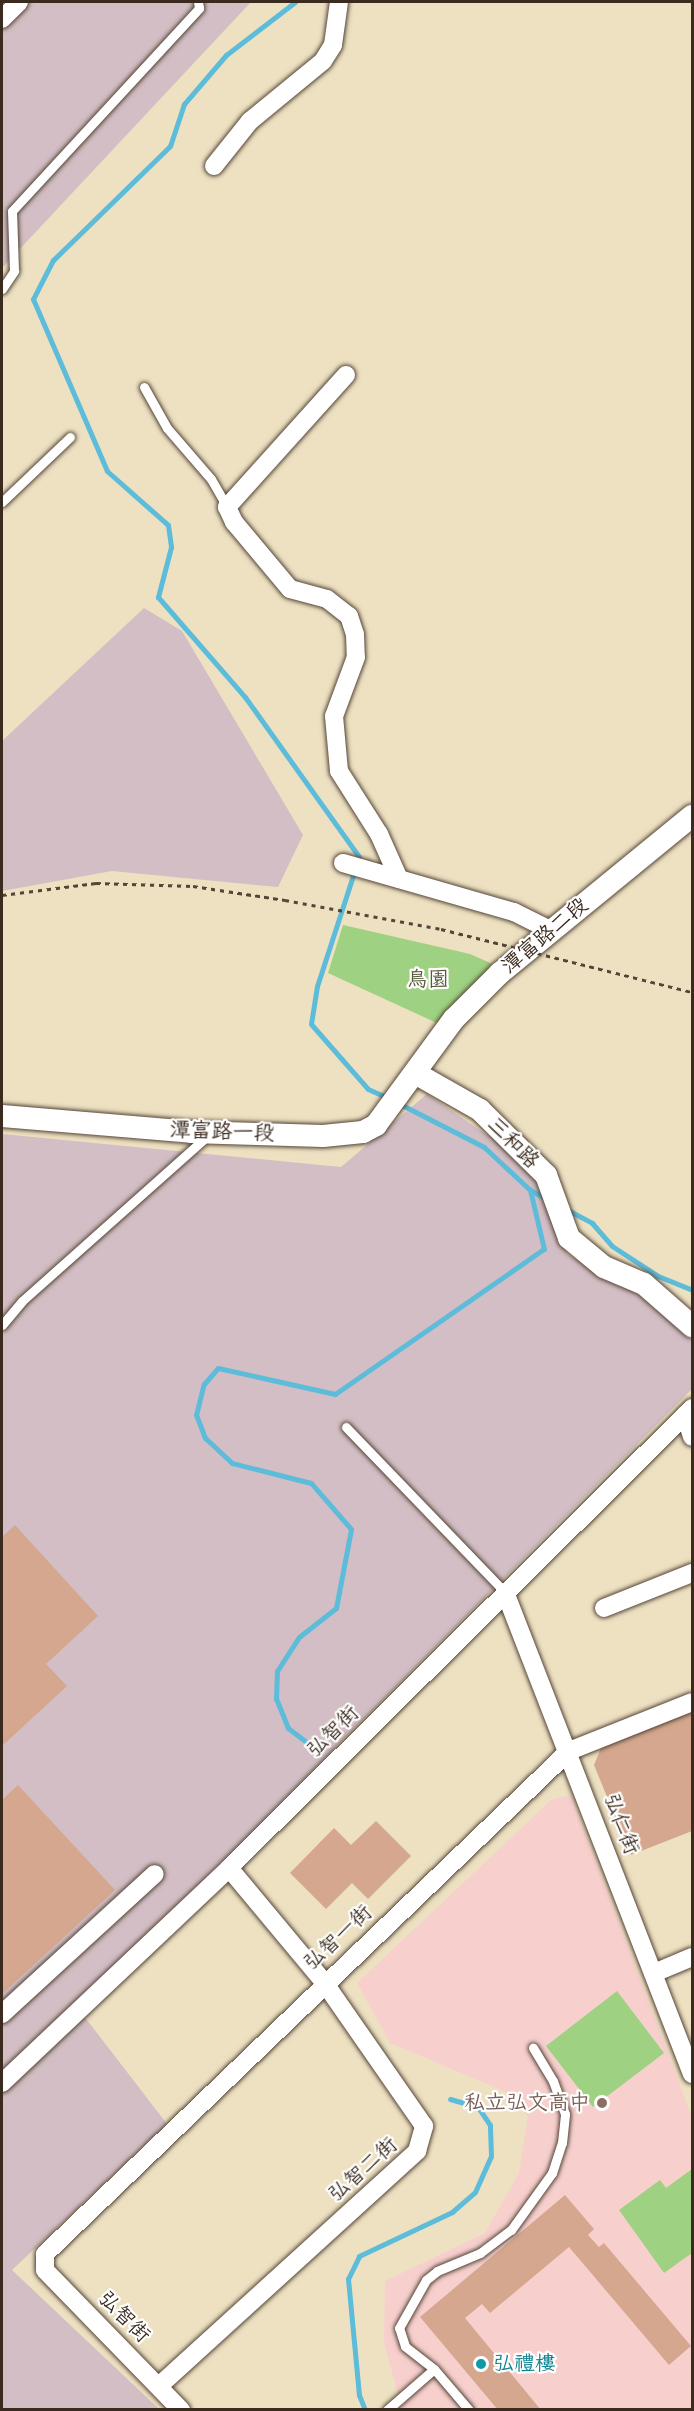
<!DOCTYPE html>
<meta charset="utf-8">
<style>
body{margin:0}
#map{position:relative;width:694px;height:2411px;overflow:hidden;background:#ede1c2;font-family:Pangolin,"LXGW WenKai TC",sans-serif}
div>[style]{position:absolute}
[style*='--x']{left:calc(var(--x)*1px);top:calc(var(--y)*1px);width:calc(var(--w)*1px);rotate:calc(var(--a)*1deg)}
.built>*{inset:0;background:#f7d0ce}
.industrial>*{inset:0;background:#d2bec4}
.green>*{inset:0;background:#9ed181}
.stream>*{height:5px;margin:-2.5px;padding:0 2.5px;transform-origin:2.5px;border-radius:2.5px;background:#5cbcda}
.building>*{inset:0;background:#d5a78e}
.path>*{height:3px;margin-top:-1.5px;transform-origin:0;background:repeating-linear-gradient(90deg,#564537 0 4.5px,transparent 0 9px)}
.roads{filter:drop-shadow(0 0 2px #564537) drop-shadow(0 0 2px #564537)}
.service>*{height:9px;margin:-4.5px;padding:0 4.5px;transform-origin:4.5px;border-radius:4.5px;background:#fff}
.minor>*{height:18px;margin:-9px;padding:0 9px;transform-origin:9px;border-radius:9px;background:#fff}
.tertiary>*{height:22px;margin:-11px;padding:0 11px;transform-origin:11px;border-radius:11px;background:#fff}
.path-bridge>*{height:3px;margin-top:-1.5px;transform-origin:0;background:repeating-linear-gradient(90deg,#564537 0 4.5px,transparent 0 9px)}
.dots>*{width:16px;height:16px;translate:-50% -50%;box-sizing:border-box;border:3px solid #fff;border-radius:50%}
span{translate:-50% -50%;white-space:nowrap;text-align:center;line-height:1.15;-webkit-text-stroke:4.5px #fff;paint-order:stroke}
.street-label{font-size:21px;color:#3b2a1e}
.park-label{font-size:21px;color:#595c3c}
.education-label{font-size:21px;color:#785e54}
.right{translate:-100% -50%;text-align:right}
.culture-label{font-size:21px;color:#0d838f}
.left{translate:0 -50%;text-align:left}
.frame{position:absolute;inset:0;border:3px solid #3b2a1e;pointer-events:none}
</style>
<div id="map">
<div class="built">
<div style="clip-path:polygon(571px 1795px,692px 2117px,692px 2409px,402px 2409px,384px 2343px,385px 2281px,485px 2233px,519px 2173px,528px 2116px,504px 2091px,390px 2043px,357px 1983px,551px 1800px)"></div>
</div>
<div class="industrial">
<div style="clip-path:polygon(2px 2px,251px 2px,2px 268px)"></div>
<div style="clip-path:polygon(144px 608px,182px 631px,303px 835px,278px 887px,112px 871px,2px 891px,2px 741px)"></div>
<div style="clip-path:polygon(427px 1094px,531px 1165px,567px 1254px,669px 1313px,692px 1341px,692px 1389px,77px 2007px,167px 2124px,12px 2270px,158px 2408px,2px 2409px,2px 1134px,341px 1167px)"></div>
</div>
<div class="green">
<div style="clip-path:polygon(343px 925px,470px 954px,497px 966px,439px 1024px,328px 973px)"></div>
<div style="clip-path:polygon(617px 1991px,664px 2053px,593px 2107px,546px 2046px)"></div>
<div style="clip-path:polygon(692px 2169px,692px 2253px,664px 2273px,619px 2210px,660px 2180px,666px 2188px)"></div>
</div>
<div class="stream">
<div style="--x:295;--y:2;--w:87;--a:142.5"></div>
<div style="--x:226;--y:55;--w:65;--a:130.6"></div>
<div style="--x:184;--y:104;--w:44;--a:108.4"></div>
<div style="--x:170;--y:146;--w:163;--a:135.7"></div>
<div style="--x:53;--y:260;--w:44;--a:117.1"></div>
<div style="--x:33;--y:299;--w:187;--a:66.7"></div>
<div style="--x:107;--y:471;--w:81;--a:41.5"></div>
<div style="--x:168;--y:525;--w:22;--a:82"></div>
<div style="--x:171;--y:547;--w:52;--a:104.6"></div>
<div style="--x:158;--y:597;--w:133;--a:49"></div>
<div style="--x:245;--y:697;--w:196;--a:54.5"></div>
<div style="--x:359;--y:857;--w:136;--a:108"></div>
<div style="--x:317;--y:986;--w:38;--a:99"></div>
<div style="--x:311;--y:1024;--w:86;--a:48.8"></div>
<div style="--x:368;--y:1089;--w:24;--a:24"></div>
<div style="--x:530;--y:1190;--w:19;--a:28"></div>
<div style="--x:566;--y:1209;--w:30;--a:28"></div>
<div style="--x:592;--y:1223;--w:30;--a:49"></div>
<div style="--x:612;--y:1246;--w:55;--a:33.1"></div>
<div style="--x:658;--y:1276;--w:37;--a:22"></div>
<div style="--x:313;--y:1747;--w:31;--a:-143"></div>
<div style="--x:288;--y:1728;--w:31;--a:-112"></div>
<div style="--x:276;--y:1699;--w:28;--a:-88"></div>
<div style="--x:277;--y:1671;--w:40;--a:-57.1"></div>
<div style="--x:299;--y:1637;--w:47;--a:-38.1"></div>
<div style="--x:336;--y:1608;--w:80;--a:-79.2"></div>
<div style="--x:351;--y:1529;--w:61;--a:-131"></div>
<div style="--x:311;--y:1483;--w:81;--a:-165.8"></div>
<div style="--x:232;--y:1463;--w:37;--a:-137"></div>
<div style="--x:205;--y:1438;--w:25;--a:-111"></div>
<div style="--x:196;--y:1415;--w:32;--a:-76"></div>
<div style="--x:204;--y:1384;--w:21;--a:-49"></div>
<div style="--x:218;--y:1368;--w:120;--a:12.5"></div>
<div style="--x:335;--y:1394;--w:254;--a:-34.8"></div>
<div style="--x:544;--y:1249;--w:61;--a:-103.3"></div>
<div style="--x:530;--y:1190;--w:63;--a:-136.9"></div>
<div style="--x:484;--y:1147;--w:97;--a:-152.9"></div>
<div style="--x:365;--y:2410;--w:16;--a:-112"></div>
<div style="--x:359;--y:2395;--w:117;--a:-95.4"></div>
<div style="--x:348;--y:2279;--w:25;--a:-64"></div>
<div style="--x:359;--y:2256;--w:103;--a:-25.3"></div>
<div style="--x:452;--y:2212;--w:30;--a:-41"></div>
<div style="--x:475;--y:2192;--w:39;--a:-66"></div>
<div style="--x:491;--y:2156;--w:31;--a:-92"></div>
<div style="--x:490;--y:2125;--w:22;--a:-124"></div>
<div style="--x:478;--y:2107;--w:29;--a:-164"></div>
</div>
<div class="building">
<div style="clip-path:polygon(15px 1525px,98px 1616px,46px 1664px,67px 1686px,2px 1746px,2px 1537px)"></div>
<div style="clip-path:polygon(692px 1709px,692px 1831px,631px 1855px,594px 1765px,601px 1748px)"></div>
<div style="clip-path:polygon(18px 1785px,115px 1890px,2px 1994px,2px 1800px)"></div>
<div style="clip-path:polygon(376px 1821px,411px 1856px,368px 1899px,352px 1883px,326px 1909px,290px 1873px,334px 1828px,351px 1845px)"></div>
<div style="clip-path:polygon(565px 2195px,594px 2229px,588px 2235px,599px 2247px,604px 2243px,691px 2346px,669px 2365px,569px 2247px,490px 2313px,482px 2304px,465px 2318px,541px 2410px,498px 2410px,420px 2317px)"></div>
</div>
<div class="path">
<div style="--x:2;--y:895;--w:95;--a:-7.3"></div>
<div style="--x:96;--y:883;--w:97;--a:1.8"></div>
<div style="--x:193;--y:886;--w:93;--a:8.7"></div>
</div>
<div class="roads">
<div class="service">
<div style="--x:2;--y:289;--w:22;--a:-56"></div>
<div style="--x:14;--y:271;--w:60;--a:-91.9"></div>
<div style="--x:12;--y:211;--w:276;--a:-47.3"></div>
<div style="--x:199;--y:8;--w:6;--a:-99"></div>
<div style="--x:144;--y:387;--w:47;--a:60.7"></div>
<div style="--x:167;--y:428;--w:67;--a:49.2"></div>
<div style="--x:211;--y:479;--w:32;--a:60"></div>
<div style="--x:2;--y:502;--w:94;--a:-43.7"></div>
<div style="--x:2;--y:1325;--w:31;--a:-50"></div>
<div style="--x:22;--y:1301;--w:248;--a:-41.7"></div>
<div style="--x:346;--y:1427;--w:229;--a:46.1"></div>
<div style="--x:387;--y:2410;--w:62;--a:-41.1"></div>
<div style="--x:469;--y:2410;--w:54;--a:-130.5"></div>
<div style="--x:434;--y:2369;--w:37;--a:-142"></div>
<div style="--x:405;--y:2346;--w:19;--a:-108"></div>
<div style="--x:399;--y:2328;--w:55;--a:-60.6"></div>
<div style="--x:426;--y:2280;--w:14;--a:-39"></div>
<div style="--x:437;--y:2271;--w:47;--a:-22.7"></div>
<div style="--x:480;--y:2253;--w:39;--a:-37"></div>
<div style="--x:511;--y:2230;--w:70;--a:-54.3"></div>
<div style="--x:552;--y:2173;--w:32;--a:-72"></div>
<div style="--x:562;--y:2143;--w:29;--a:-84"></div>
<div style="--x:565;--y:2114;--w:35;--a:-110"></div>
<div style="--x:553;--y:2081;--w:39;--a:-121"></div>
</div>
<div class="minor">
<div style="--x:2;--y:19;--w:24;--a:-45"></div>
<div style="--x:214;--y:166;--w:58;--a:-51.3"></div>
<div style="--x:250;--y:121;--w:94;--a:-39.4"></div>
<div style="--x:323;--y:61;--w:19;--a:-58"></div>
<div style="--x:333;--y:45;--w:43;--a:-82.1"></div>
<div style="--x:346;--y:375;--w:178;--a:132"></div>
<div style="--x:227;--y:507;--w:17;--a:65"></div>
<div style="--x:234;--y:522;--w:87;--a:50.1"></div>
<div style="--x:290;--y:589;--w:38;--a:15"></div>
<div style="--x:327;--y:599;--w:28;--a:38"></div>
<div style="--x:349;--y:616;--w:19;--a:72"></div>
<div style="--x:355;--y:634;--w:23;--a:88"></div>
<div style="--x:356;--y:657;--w:63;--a:110.4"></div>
<div style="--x:334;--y:716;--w:55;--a:84.8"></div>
<div style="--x:339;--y:771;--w:75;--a:57.6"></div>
<div style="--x:379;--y:834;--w:49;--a:66"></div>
<div style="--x:343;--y:863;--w:178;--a:16"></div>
<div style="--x:514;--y:912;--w:40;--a:26.6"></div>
<div style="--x:685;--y:1415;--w:23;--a:72"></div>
<div style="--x:505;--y:1592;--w:517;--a:68.8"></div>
<div style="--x:604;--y:1608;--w:95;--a:-21.7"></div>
<div style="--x:654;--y:1973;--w:41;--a:-22.8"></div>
<div style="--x:2;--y:2014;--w:207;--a:-42.5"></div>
<div style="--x:2;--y:2083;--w:313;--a:-43.4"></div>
<div style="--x:229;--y:1868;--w:653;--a:-44.81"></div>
<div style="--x:160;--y:2385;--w:348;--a:-42.3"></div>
<div style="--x:417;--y:2151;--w:26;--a:-74"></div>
<div style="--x:424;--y:2126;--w:175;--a:-124.8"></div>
<div style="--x:324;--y:1982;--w:148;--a:-129.8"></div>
<div style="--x:181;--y:2410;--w:195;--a:-134.2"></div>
<div style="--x:45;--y:2270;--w:16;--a:-90"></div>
<div style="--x:45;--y:2254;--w:726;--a:-43.83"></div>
<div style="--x:569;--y:1751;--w:132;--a:-21.7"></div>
</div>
<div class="tertiary">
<div style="--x:415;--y:1073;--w:75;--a:29.6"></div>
<div style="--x:480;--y:1110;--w:93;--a:44.6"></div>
<div style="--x:546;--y:1175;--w:67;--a:69.9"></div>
<div style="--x:569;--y:1238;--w:45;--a:39.6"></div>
<div style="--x:604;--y:1267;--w:43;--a:23"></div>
<div style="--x:644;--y:1284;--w:64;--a:41.2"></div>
<div style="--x:2;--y:1116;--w:190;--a:4.8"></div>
<div style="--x:191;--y:1132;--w:132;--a:1.7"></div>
<div style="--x:323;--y:1136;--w:40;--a:-5.7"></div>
<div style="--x:363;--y:1132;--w:15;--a:-28"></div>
<div style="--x:376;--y:1125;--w:132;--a:-53.7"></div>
<div style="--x:454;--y:1019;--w:65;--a:-45"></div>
<div style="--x:500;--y:973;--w:248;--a:-39.3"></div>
</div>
</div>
<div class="path-bridge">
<div style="--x:285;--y:900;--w:159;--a:10.5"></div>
<div style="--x:441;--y:929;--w:259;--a:14.1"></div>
</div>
<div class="dots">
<div style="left:602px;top:2103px;background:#8d6e63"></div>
<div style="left:481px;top:2364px;background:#0f9aa8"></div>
</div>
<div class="street-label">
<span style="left:545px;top:936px;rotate:-40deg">潭富路二段</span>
<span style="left:222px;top:1132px;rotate:2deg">潭富路一段</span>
<span style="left:513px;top:1143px;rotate:45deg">三和路</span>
<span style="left:333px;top:1732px;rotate:-45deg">弘智街</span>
<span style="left:621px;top:1824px;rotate:69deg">弘仁街</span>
<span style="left:338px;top:1938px;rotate:-43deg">弘智一街</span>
<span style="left:363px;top:2170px;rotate:-42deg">弘智二街</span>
<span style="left:124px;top:2317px;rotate:45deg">弘智街</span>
</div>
<div class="park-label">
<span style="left:428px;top:980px">鳥園</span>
</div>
<div class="education-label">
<span class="right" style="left:590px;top:2103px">私立弘文高中</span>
</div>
<div class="culture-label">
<span class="left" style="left:493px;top:2364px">弘禮樓</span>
</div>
<div class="frame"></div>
</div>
